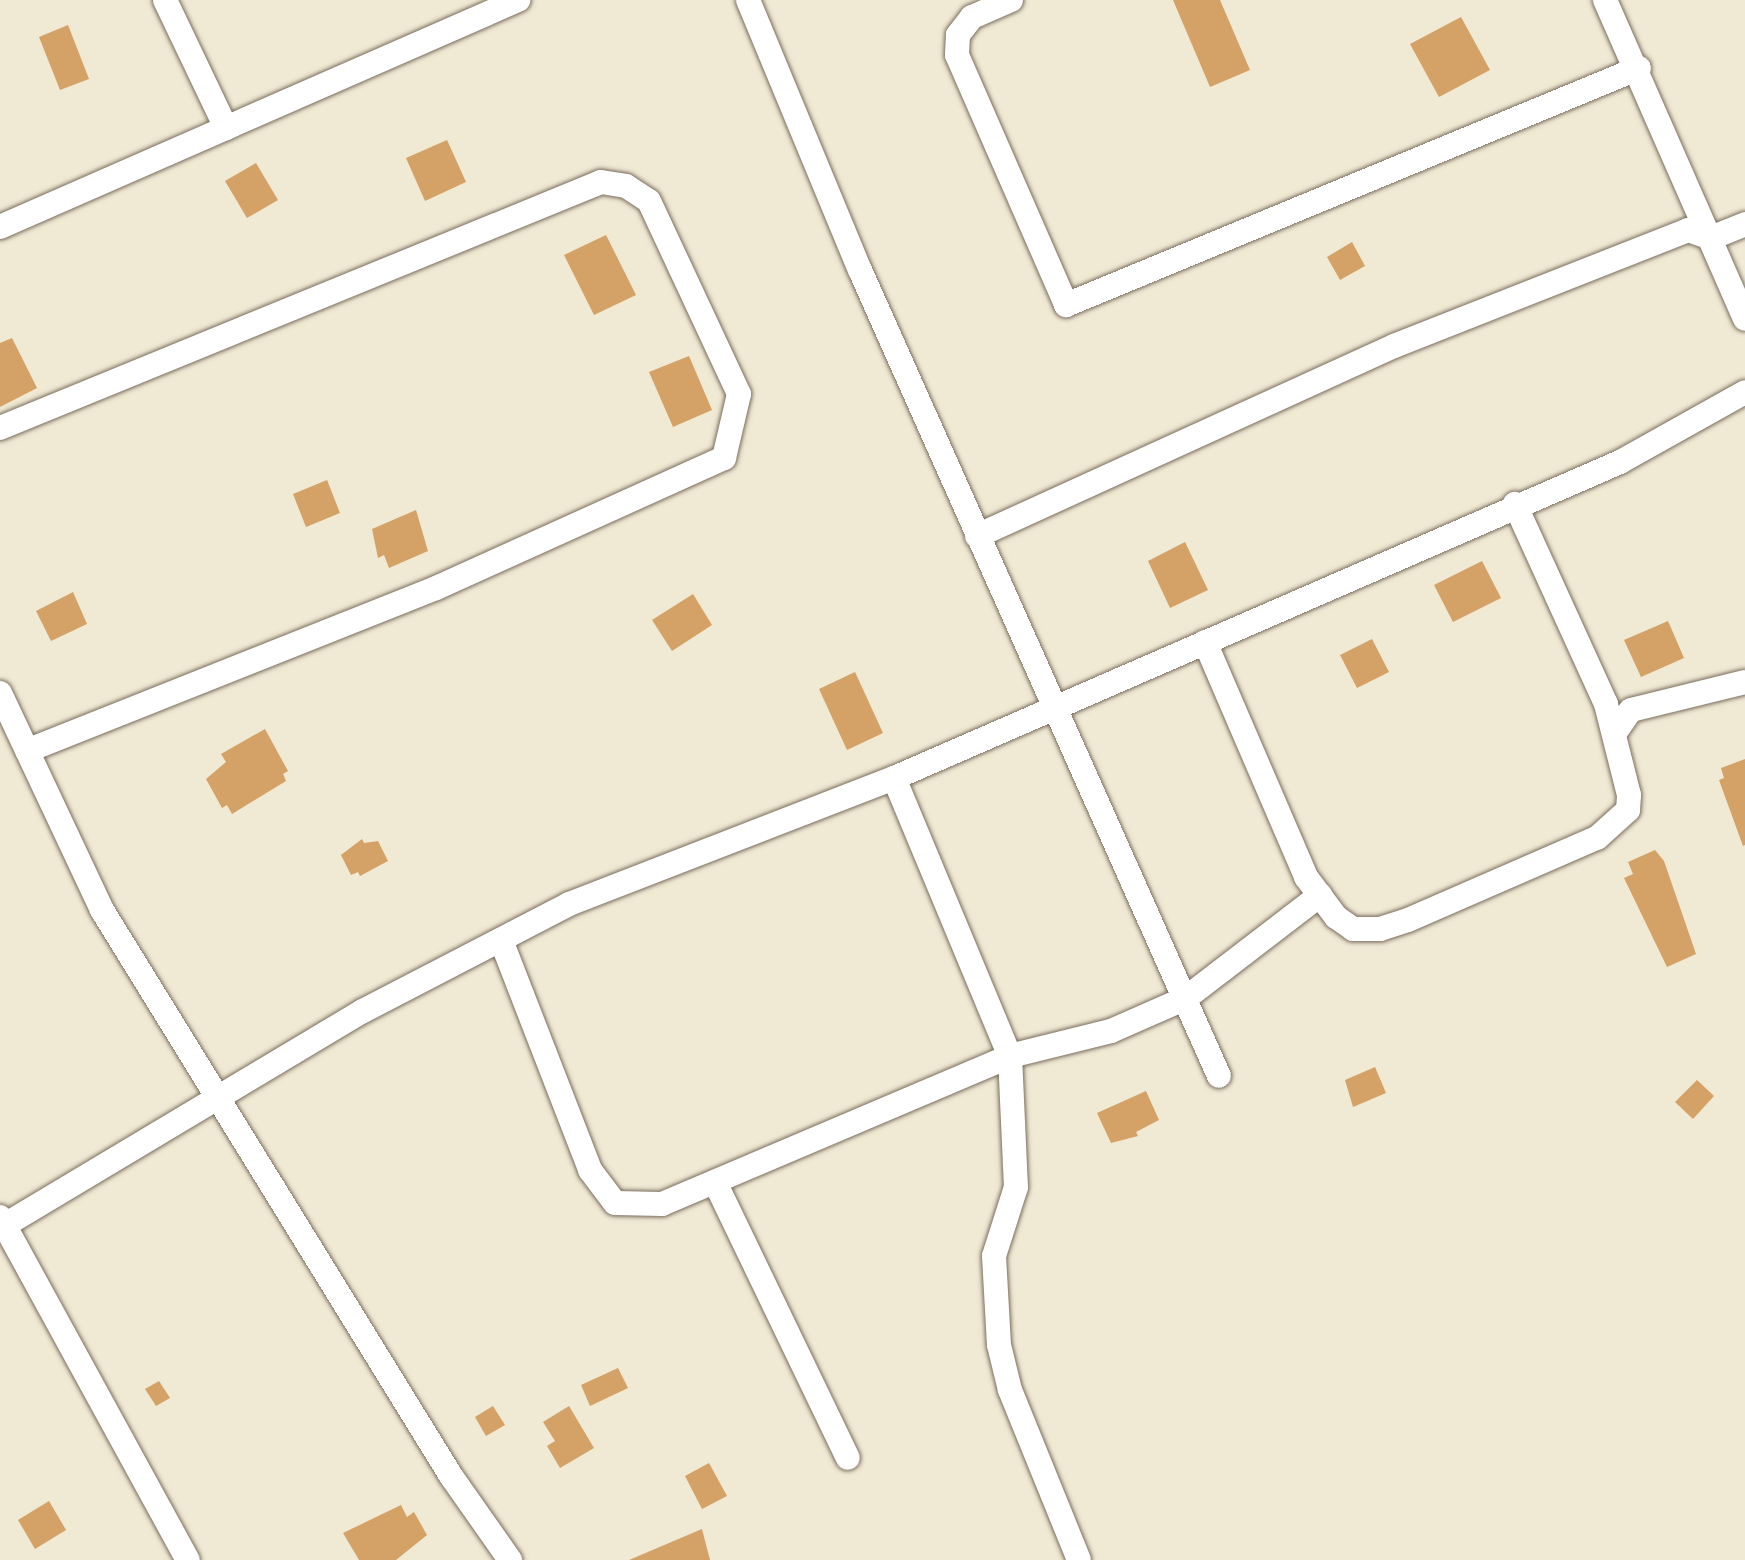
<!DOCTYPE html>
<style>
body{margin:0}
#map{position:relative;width:1745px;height:1560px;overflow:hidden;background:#f0e9d4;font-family:Mynerve,sans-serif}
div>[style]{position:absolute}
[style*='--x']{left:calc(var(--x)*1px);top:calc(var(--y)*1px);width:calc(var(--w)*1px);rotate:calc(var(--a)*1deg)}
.building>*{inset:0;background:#d4a166}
.roads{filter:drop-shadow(0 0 2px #7a6d5e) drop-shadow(0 0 2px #7a6d5e)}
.street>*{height:24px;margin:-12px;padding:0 12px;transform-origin:12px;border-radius:12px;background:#fff}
span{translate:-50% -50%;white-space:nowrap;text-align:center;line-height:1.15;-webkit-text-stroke:6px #f6f6f2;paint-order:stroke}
</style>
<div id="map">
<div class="building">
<div style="clip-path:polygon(1173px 0,1220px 0,1250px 70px,1210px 87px)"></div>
<div style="clip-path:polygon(1461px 17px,1490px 70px,1439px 97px,1410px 44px)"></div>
<div style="clip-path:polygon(68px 25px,89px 79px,60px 90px,39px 37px)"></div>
<div style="clip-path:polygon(447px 140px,466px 182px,425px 201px,406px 158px)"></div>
<div style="clip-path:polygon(256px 163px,278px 200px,247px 218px,225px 181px)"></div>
<div style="clip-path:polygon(606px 235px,636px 295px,594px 315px,564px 255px)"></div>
<div style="clip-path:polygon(1352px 242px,1365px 266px,1340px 280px,1327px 257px)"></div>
<div style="clip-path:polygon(12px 338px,37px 388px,0 407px,0 343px)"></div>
<div style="clip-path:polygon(689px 356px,712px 410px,673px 427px,649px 372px)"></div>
<div style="clip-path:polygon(327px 480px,340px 513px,306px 527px,293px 494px)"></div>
<div style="clip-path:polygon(416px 510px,428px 551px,389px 568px,384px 555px,378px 558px,372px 529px)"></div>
<div style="clip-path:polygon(1185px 542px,1208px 590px,1170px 608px,1148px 561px)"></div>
<div style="clip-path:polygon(1482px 561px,1501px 598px,1453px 622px,1434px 585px)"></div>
<div style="clip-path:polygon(73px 592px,87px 624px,51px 641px,36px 611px)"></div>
<div style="clip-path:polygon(693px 594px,712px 625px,672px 651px,652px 620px)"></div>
<div style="clip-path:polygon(1668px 621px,1684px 658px,1641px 677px,1624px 640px)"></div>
<div style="clip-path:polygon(1372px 639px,1389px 672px,1357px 688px,1340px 655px)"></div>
<div style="clip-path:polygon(855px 672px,883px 733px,847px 750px,819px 689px)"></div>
<div style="clip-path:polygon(265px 729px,288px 771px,283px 774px,286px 781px,232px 814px,227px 805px,222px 808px,206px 779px,226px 762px,221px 754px)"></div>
<div style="clip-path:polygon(1745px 759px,1745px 845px,1743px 846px,1719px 780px,1724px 778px,1721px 768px)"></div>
<div style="clip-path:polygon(362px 839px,364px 843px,378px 841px,388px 861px,360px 876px,358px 872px,351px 875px,341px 855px)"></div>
<div style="clip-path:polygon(1655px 850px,1664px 861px,1696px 954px,1667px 967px,1624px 878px,1633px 874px,1628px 862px)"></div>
<div style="clip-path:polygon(1375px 1067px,1386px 1093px,1353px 1107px,1345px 1080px)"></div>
<div style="clip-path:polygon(1697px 1080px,1714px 1096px,1693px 1119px,1675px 1102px)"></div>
<div style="clip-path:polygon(1146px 1091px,1159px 1120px,1136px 1132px,1138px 1136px,1111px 1143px,1097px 1113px)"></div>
<div style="clip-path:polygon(618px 1368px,628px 1388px,590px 1406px,581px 1385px)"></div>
<div style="clip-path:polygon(159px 1381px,170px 1398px,156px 1406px,145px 1389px)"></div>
<div style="clip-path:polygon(493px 1406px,505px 1425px,486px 1436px,475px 1417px)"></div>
<div style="clip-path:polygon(569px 1406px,594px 1448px,560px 1468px,547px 1446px,555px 1441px,543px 1422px)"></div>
<div style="clip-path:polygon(709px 1463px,727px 1496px,702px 1509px,685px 1476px)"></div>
<div style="clip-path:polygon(49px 1501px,66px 1530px,35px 1549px,18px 1520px)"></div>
<div style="clip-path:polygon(401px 1505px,407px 1517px,414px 1512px,427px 1535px,396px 1560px,359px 1560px,343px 1533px)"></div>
<div style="clip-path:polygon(702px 1529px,710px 1560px,629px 1560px)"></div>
</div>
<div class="roads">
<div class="street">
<div style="--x:165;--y:0;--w:142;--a:64.5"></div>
<div style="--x:748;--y:0;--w:292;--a:67.5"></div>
<div style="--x:860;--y:270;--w:882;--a:65.99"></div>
<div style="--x:1011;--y:0;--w:43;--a:156.4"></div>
<div style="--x:972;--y:17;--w:23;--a:128"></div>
<div style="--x:958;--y:35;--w:20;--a:93"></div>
<div style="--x:957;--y:55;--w:273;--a:66.4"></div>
<div style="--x:1066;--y:305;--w:620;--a:-22.47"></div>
<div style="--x:1605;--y:0;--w:348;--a:66.3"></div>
<div style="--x:0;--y:227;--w:566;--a:-23.66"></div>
<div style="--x:0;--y:428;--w:649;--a:-22.26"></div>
<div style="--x:601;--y:182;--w:25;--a:9"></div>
<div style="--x:626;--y:186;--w:27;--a:33"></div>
<div style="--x:649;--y:201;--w:213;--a:65"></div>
<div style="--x:739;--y:394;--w:66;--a:103.2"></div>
<div style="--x:724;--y:458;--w:316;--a:155.7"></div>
<div style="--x:436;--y:588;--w:440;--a:158.3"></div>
<div style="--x:977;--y:536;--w:458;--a:-24.5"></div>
<div style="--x:1394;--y:346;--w:316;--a:-21.5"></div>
<div style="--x:1688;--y:230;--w:24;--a:19"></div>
<div style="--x:1711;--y:238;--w:37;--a:-22"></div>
<div style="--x:1205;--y:642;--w:256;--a:66.7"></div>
<div style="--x:1306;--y:877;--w:50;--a:53.1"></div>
<div style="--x:1336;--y:917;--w:21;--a:35"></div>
<div style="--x:1353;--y:929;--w:27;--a:0"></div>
<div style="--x:1380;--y:929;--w:29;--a:-18"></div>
<div style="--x:1408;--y:920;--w:206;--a:-23.5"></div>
<div style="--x:1597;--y:838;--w:42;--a:-42.1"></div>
<div style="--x:1628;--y:810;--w:15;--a:-86"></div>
<div style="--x:1629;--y:795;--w:94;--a:-104.2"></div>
<div style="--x:1606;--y:704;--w:220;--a:-114.5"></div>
<div style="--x:0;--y:693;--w:240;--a:64.8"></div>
<div style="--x:102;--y:910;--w:665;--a:58.34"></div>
<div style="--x:451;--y:1476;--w:103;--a:54.9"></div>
<div style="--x:1614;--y:734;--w:29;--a:-55"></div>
<div style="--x:1631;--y:710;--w:117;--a:-13.8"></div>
<div style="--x:894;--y:778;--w:792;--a:-23.52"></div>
<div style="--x:1620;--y:462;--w:143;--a:-29.2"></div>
<div style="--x:501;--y:940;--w:247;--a:68.8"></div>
<div style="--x:590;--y:1170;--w:41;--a:52.9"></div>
<div style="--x:615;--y:1203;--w:47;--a:1.2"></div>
<div style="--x:662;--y:1204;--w:378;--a:-23"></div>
<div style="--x:1010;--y:1056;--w:104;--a:-13.9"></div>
<div style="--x:1111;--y:1031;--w:82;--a:-23.7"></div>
<div style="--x:1186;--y:998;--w:169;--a:-37.5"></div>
<div style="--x:715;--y:1182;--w:306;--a:64.3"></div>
<div style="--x:0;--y:1217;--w:391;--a:61.3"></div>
<div style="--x:5;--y:1225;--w:417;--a:-30.9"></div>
<div style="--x:363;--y:1011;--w:232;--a:-27.4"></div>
<div style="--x:569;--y:904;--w:349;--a:-21.2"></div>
<div style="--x:894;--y:778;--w:301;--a:67.4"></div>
<div style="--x:1010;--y:1056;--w:131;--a:87.4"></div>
<div style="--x:1016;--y:1187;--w:72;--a:107.7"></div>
<div style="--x:994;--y:1256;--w:89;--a:86.8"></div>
<div style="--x:999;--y:1345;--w:46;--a:76.3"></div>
<div style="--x:1010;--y:1390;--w:183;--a:67.9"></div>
</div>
</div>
</div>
